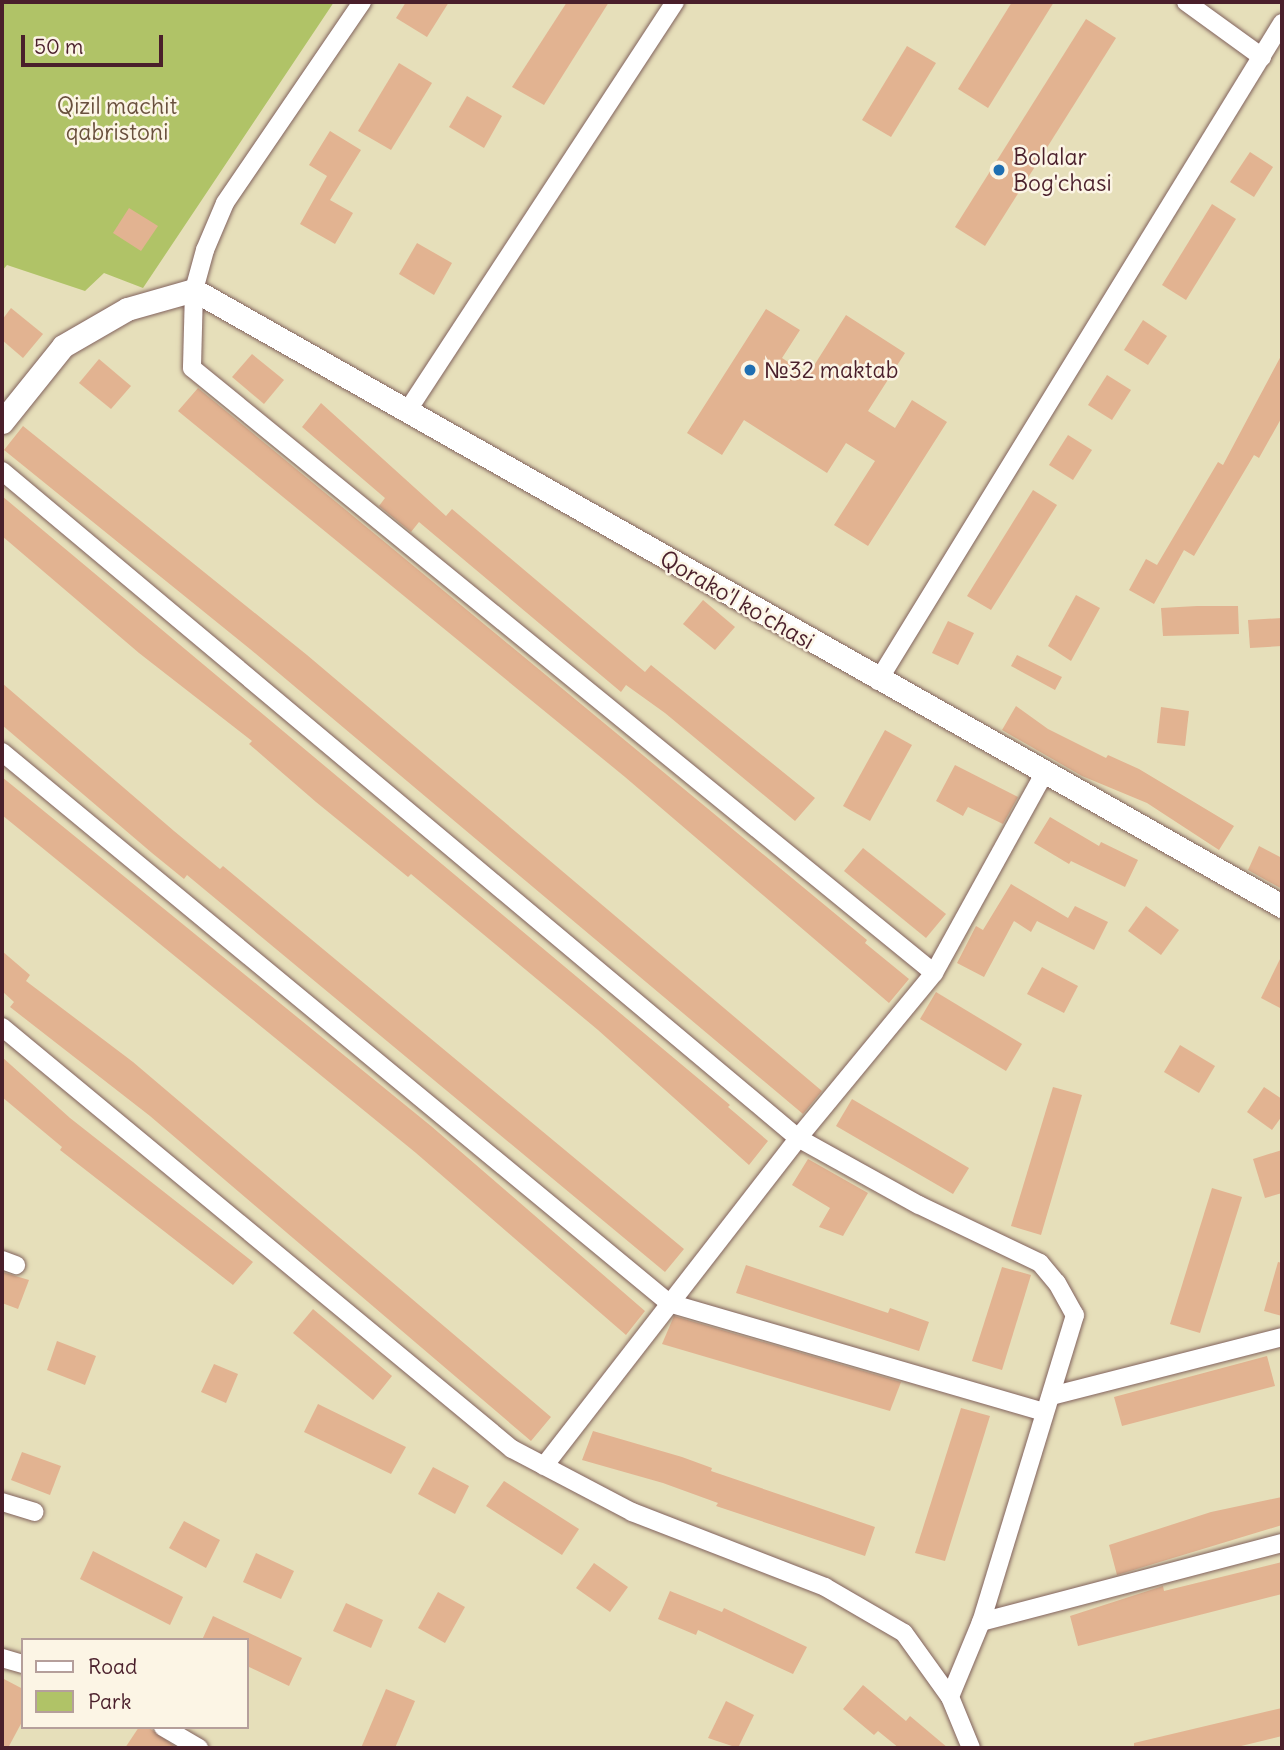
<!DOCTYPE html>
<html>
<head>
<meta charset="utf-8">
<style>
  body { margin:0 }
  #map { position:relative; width:1284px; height:1750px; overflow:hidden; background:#e6dfba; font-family:Delius,sans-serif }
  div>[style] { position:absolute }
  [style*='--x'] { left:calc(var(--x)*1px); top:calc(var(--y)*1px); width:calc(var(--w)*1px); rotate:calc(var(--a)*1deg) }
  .green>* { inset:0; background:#b0c367 }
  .building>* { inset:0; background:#e2b391 }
  .roads { filter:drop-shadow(0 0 2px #81625d) drop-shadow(0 0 2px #81625d) }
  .minor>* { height:18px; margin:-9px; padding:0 9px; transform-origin:9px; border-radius:9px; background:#fff }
  .tertiary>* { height:23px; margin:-11.5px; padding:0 11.5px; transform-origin:11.5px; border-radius:11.5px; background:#fff }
  .dots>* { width:19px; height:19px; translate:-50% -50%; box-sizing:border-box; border:4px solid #fcf5e5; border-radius:50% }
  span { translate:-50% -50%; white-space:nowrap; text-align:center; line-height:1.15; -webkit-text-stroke:5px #fcf5e5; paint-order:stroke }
  .park-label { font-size:23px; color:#69503d }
  .poi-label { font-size:23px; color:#4a1f2b }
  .left { translate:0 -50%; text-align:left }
  .street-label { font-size:23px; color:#4a1f2b }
  .frame { position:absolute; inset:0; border:4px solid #4a1f2b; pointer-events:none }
  .legend { position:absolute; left:21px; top:1638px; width:228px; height:91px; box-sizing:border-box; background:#fcf5e5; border:2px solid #b59f9b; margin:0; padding:9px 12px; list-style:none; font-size:21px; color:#4a1f2b }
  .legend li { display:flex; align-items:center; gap:14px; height:35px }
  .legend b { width:35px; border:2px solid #b59f9b }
  .scale { position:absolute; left:21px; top:35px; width:142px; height:32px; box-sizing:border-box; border:4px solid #4a1f2b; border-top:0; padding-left:9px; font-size:21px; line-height:24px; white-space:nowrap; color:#4a1f2b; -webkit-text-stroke:5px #fcf5e5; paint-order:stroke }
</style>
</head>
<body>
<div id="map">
  <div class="green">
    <i style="clip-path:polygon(2px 2px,334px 2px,143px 288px,104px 273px,85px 291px,7px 265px,2px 271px)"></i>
  </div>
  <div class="building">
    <i style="clip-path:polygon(406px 2px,449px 2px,427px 37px,396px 18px)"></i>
    <i style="clip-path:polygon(567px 2px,609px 2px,544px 105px,512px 87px)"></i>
    <i style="clip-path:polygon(1012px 2px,1054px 2px,988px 108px,958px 89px)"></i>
    <i style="clip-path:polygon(1086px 19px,1116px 38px,985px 246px,955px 227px)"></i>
    <i style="clip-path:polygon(907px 46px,936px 63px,891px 137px,862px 120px)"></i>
    <i style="clip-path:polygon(399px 63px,432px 83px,391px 150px,358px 131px)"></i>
    <i style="clip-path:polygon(467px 96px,502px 116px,484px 148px,449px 127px)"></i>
    <i style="clip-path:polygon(330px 131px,361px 150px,330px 200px,353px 213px,335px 244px,300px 224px,327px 176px,309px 165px)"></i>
    <i style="clip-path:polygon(1250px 152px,1273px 167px,1254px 197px,1230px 182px)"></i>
    <i style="clip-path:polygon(1212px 204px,1236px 219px,1186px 300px,1162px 285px)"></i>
    <i style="clip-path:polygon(129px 208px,158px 226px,141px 251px,113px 233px)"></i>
    <i style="clip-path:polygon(417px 243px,452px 263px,434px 295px,399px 274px)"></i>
    <i style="clip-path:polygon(11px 308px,43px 334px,23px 358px,2px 340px,2px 320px)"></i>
    <i style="clip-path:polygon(766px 309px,800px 330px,782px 358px,808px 375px,846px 315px,905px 353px,868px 411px,895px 428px,912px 400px,947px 422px,868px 546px,834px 525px,875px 461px,846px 443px,827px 473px,744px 420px,722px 455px,687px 433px)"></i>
    <i style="clip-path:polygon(1143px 320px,1167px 336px,1148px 365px,1124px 350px)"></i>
    <i style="clip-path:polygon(252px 354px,284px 380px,264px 404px,232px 377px)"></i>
    <i style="clip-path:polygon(1282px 354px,1282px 417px,1259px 458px,1254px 455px,1194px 556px,1184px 550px,1154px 604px,1129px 590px,1146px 559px,1157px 565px,1218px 462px,1223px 465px)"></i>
    <i style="clip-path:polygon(99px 359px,131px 386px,111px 409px,79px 383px)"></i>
    <i style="clip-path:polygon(1107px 375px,1131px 390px,1112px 420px,1088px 405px)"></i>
    <i style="clip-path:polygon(198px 388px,867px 940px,865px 943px,909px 979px,889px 1003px,625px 777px,178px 411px)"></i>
    <i style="clip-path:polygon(321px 403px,446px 516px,452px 509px,645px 672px,651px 665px,815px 798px,795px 821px,665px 713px,626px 685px,621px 692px,419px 522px,411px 532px,379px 506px,385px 498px,302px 427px)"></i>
    <i style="clip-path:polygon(23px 426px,307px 655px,822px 1091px,803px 1114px,250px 649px,4px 450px)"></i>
    <i style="clip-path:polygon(1068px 435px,1092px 450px,1073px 480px,1049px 465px)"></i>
    <i style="clip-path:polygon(1033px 490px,1057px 505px,991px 610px,967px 596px)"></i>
    <i style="clip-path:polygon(2px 496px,730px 1105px,728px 1107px,768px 1141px,749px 1165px,598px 1030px,411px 874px,408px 877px,316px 802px,249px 744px,252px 741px,139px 653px,2px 536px)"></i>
    <i style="clip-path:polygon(1076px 595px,1100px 608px,1071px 661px,1048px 646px)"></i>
    <i style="clip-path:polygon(703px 600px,735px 627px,715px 650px,683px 624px)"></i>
    <i style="clip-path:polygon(1197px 606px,1238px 606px,1239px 634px,1163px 636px,1161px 608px)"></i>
    <i style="clip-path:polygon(1282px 618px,1282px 646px,1250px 648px,1248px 620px)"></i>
    <i style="clip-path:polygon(948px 621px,974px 633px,958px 665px,932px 653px)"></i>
    <i style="clip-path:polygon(1017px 655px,1062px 677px,1055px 690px,1011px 666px)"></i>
    <i style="clip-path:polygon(2px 683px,174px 831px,220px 869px,223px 866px,684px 1249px,665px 1272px,187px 875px,184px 879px,152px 853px,2px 725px)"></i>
    <i style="clip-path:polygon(1016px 706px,1048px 729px,1106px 758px,1108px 755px,1139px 769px,1234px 826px,1219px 850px,1147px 803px,1082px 776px,1002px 730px)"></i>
    <i style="clip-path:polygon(1161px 707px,1189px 711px,1185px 746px,1157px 743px)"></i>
    <i style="clip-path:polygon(885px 730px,912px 745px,870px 821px,843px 806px)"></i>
    <i style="clip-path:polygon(955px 765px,1018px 797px,1003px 824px,968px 807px,963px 816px,936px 801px)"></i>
    <i style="clip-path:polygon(2px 777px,431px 1126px,645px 1311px,626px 1335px,416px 1153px,2px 815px)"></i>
    <i style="clip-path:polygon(1050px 817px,1099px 846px,1101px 842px,1138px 860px,1125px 887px,1071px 861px,1069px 864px,1034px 843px)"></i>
    <i style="clip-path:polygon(1259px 846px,1282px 858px,1282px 889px,1248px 870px)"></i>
    <i style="clip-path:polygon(863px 848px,946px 914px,926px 938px,844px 871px)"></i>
    <i style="clip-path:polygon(1011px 884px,1068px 918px,1075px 906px,1108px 922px,1094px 950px,1037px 921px,1031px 932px,1014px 921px,984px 977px,957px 963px,976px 926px,983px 930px)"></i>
    <i style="clip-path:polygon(1146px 906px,1179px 930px,1161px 955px,1128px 931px)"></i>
    <i style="clip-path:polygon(2px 951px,30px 975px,26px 981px,133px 1062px,551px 1417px,531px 1441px,150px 1116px,10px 1007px,14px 1002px,2px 991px)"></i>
    <i style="clip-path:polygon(1282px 955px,1282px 1009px,1261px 998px)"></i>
    <i style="clip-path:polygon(1042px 967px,1078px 986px,1064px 1013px,1027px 994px)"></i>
    <i style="clip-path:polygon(936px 992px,1022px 1044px,1006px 1071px,920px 1019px)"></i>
    <i style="clip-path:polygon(1180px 1045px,1215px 1066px,1199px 1093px,1164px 1072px)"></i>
    <i style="clip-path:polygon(2px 1057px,70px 1118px,253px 1262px,233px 1285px,60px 1150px,62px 1147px,2px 1097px)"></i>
    <i style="clip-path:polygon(1053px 1087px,1082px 1095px,1041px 1235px,1011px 1226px)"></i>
    <i style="clip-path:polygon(1264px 1087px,1282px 1099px,1282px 1116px,1272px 1130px,1247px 1112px)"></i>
    <i style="clip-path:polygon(852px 1099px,969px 1168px,953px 1194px,836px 1126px)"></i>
    <i style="clip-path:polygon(1282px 1150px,1282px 1193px,1265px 1198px,1253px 1159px)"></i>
    <i style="clip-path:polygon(808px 1159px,868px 1193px,843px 1236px,819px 1227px,830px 1208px,792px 1185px)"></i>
    <i style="clip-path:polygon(1212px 1188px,1242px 1197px,1200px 1333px,1170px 1324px)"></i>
    <i style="clip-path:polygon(1278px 1262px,1282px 1263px,1282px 1316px,1264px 1311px)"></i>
    <i style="clip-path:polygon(746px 1265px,888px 1313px,890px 1308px,929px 1322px,919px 1351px,736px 1293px)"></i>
    <i style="clip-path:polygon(1002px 1267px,1031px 1275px,1002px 1370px,972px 1361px)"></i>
    <i style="clip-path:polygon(2px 1272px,29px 1280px,18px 1309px,2px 1303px)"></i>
    <i style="clip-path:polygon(313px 1309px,392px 1376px,373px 1400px,293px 1333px)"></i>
    <i style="clip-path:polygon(674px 1316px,901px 1382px,890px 1411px,662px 1344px)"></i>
    <i style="clip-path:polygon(57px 1341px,96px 1356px,85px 1385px,47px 1370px)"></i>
    <i style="clip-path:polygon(1267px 1356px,1275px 1386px,1122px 1426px,1114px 1397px)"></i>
    <i style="clip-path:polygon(214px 1364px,238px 1374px,226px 1403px,201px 1392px)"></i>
    <i style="clip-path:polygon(318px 1404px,406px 1447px,391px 1474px,304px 1432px)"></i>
    <i style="clip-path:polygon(961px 1408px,990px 1416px,945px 1561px,915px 1553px)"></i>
    <i style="clip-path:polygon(593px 1431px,682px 1457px,712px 1468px,711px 1471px,875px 1527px,865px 1556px,716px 1506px,718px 1503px,663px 1483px,582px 1460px)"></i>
    <i style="clip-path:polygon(22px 1452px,61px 1466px,50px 1495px,11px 1480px)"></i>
    <i style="clip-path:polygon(433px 1467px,469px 1486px,455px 1514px,418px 1494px)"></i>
    <i style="clip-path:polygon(504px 1481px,579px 1529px,562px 1555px,486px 1506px)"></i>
    <i style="clip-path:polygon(1282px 1497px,1282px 1525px,1117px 1575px,1109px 1545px,1211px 1512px)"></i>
    <i style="clip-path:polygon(184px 1521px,220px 1540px,206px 1568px,169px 1548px)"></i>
    <i style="clip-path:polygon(93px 1551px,183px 1597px,170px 1625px,80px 1579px)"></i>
    <i style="clip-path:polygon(256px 1553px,294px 1571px,281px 1599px,243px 1582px)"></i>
    <i style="clip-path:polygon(1282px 1562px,1282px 1594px,1078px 1646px,1070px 1616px,1163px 1586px,1164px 1591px)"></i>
    <i style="clip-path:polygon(594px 1563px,628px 1587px,610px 1612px,576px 1588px)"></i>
    <i style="clip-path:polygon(670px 1591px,722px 1612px,724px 1608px,807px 1647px,793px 1674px,698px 1630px,696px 1635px,658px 1619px)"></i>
    <i style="clip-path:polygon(438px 1592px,465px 1607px,445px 1643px,418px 1628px)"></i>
    <i style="clip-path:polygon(346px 1603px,383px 1620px,371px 1648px,333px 1631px)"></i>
    <i style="clip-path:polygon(213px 1616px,302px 1658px,289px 1686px,247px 1666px,247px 1640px,202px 1640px)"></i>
    <i style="clip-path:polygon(2px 1678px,23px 1689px,23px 1720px,8px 1748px,2px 1748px)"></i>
    <i style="clip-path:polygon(863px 1685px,906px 1721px,910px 1716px,948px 1748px,899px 1748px,878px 1731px,874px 1735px,843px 1709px)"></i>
    <i style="clip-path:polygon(386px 1689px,415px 1701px,395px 1748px,361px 1748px)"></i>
    <i style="clip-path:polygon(726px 1701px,754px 1715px,738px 1748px,708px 1738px)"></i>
    <i style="clip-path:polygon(1282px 1708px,1282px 1736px,1233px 1748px,1134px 1748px,1134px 1743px)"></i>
    <i style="clip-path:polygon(139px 1727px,148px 1727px,177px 1748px,125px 1748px)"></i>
  </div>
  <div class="roads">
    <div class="minor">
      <i style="--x:362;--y:2;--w:243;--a:124.3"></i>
      <i style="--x:225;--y:203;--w:51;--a:113.1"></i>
      <i style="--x:205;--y:250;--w:41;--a:105.4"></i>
      <i style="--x:194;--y:290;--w:78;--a:91.5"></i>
      <i style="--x:192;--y:368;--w:957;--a:39.19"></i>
      <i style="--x:1186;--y:2;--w:94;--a:35.9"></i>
      <i style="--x:408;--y:410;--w:488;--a:-56.8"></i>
      <i style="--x:2;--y:471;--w:1039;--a:39.96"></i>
      <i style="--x:798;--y:1138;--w:138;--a:29"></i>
      <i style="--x:919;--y:1205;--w:134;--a:25.6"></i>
      <i style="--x:1040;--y:1263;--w:26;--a:50"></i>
      <i style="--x:1057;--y:1283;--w:37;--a:61"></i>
      <i style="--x:1075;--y:1315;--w:321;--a:107"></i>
      <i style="--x:981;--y:1622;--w:81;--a:112.5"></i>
      <i style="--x:878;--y:681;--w:772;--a:-58.45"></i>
      <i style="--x:2;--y:752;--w:865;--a:39.56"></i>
      <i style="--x:669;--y:1303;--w:391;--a:16.2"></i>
      <i style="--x:2;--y:1027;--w:662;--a:39.61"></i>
      <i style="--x:512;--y:1449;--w:136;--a:27.7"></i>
      <i style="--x:632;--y:1512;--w:207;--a:21.2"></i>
      <i style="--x:825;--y:1587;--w:91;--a:30.2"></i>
      <i style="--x:904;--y:1633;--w:79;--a:54.3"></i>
      <i style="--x:950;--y:1697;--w:55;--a:67.6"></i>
      <i style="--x:2;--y:1260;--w:15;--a:20"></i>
      <i style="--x:1051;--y:1396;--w:238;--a:-14.3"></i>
      <i style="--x:544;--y:1466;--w:415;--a:-52.2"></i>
      <i style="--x:798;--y:1138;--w:214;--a:-50.5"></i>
      <i style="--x:934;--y:973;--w:227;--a:-61.1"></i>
      <i style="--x:2;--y:1502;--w:34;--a:17"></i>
      <i style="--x:981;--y:1622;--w:311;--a:-14.7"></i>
      <i style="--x:2;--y:1658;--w:22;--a:16"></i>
      <i style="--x:163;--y:1727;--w:42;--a:30.3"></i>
    </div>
    <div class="tertiary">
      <i style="--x:2;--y:422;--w:97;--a:-51.2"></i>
      <i style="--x:63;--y:346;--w:74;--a:-30"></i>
      <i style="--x:127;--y:309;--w:70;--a:-15.8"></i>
      <i style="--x:194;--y:290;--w:1250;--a:29.52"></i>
    </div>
  </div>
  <div class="dots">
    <i style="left:999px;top:170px;background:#1f6fb2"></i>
    <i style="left:750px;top:370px;background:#1f6fb2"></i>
  </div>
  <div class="park-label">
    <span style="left:117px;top:119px">Qizil machit<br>qabristoni</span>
  </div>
  <div class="poi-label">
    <span class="left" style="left:1013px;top:170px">Bolalar<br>Bog'chasi</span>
    <span class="left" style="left:764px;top:370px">№32 maktab</span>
  </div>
  <div class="street-label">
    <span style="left:737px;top:600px;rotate:30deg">Qorako'l ko'chasi</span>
  </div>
  <div class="frame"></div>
  <ul class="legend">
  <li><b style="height:9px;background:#fff"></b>Road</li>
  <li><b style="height:19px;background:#b0c367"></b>Park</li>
  </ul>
  <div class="scale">50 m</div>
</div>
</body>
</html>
